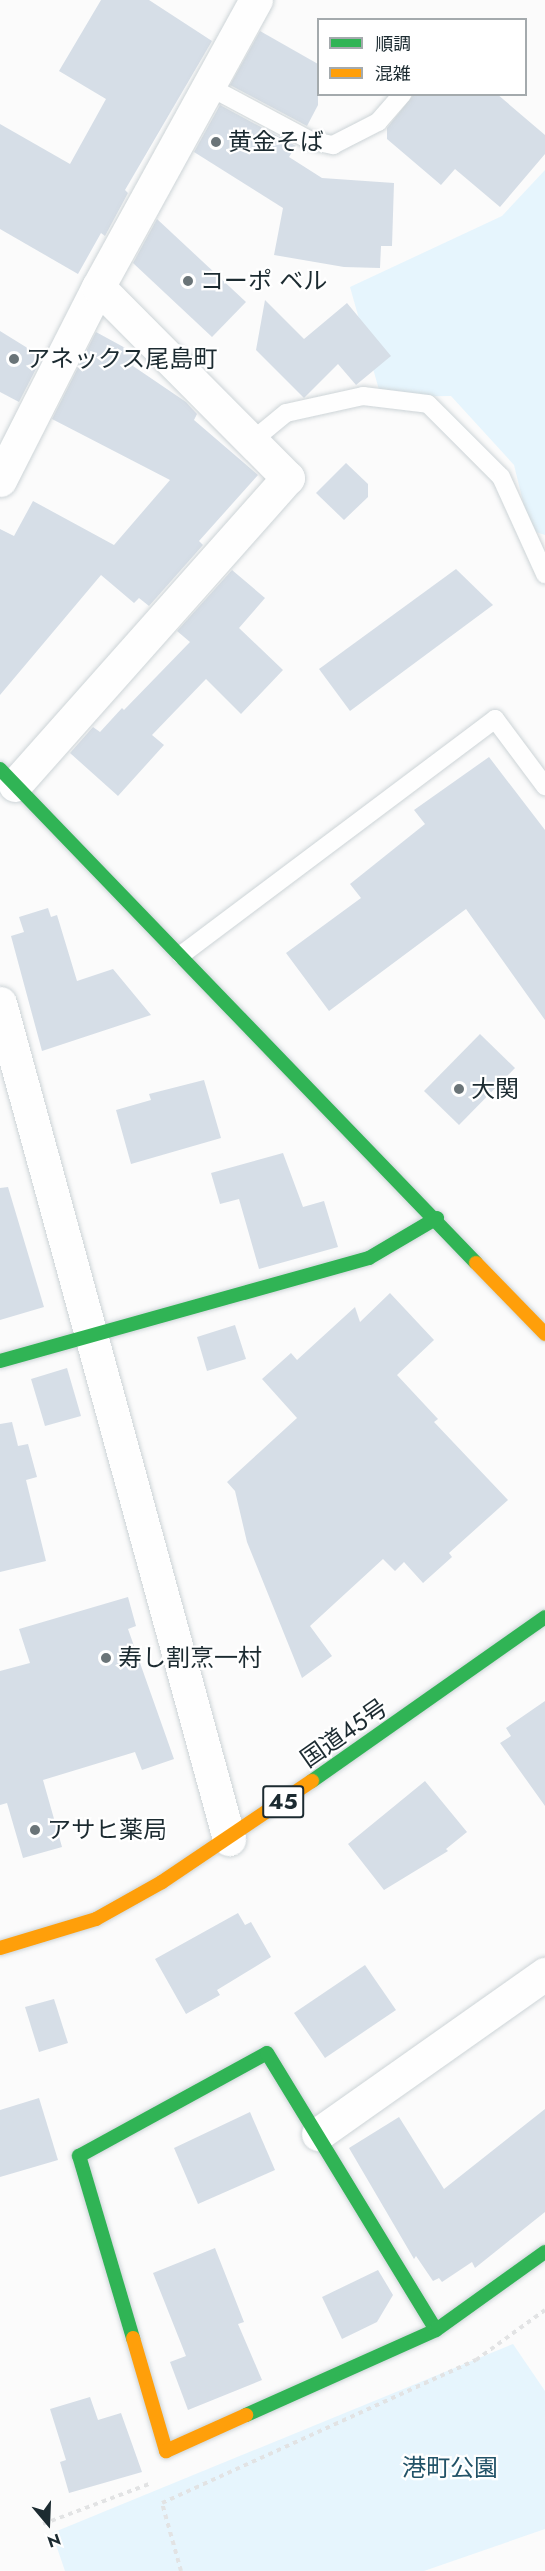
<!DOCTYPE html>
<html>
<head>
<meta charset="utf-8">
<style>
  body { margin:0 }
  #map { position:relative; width:545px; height:2571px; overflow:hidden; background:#fbfbfb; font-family:Jost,"Noto Sans JP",sans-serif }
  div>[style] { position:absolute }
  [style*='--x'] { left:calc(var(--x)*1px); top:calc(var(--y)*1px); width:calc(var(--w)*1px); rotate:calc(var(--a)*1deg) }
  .green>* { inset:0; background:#e6f5fd }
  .building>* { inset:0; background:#d6dee7 }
  .path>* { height:4px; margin-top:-2px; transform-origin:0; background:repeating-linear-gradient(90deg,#e2e3e4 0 4.5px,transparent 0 9px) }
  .roads { filter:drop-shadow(0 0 2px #cdd4d7) drop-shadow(0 0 2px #cdd4d7) }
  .lane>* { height:18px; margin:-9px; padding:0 9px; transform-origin:9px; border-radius:9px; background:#fefefe }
  .street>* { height:33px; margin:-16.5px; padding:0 16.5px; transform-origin:16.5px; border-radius:16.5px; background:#fefefe }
  .fast>* { height:14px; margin:-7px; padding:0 7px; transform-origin:7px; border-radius:7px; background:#30b455 }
  .slow>* { height:14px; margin:-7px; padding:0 7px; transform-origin:7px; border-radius:7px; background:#ff9f0a }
  .dots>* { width:16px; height:16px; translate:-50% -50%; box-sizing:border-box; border:3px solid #fff; border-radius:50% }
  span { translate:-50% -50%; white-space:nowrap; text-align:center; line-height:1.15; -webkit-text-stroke:4.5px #fff; paint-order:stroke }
  .shield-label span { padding:2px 4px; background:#fff; border:2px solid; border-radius:4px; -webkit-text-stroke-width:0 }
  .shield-label { font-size:22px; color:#1c2b31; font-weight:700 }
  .poi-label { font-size:24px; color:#1c2b31 }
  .left { translate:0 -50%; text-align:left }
  .street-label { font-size:24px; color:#1c2b31 }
  .park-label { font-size:24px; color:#225368 }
  .legend { position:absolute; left:317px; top:18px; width:210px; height:78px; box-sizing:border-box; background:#fff; border:2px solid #a4aaad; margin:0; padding:8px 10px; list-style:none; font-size:18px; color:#1c2b31 }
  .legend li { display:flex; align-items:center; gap:12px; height:30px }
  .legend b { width:30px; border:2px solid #a4aaad }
  .north { position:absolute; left:18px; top:2493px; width:60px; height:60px; -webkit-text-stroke:4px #fff; paint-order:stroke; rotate:161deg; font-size:16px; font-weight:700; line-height:24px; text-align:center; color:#1c2b31 }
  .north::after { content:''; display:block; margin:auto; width:21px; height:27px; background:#1c2b31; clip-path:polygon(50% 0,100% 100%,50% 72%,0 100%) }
</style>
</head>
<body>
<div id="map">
  <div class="green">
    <i style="clip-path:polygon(545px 170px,545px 535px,530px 530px,514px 465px,451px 396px,381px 397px,350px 287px,502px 216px)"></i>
    <i style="clip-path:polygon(513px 2344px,545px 2391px,545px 2529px,424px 2571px,65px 2571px,52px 2533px)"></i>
  </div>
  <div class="building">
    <i style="clip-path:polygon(101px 0,149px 0,212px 41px,125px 190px,128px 193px,105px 236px,101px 233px,78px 274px,0 229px,0 124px,70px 164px,106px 99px,59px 71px)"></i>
    <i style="clip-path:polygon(260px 31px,318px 64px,318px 105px,307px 126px,230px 85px)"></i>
    <i style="clip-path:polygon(414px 94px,497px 94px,545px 135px,545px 154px,500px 207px,455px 169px,441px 185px,387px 139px,387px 128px)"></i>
    <i style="clip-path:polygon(220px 105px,296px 146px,289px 157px,322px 178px,394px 183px,392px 246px,381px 246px,380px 268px,344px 267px,274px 255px,283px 208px,194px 152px)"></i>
    <i style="clip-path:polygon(157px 219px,246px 302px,212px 337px,133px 263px)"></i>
    <i style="clip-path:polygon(265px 300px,304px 339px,347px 303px,391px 356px,356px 385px,338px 364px,304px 398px,256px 350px)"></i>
    <i style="clip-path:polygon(0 331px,42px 357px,19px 402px,0 392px)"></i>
    <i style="clip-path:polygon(96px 332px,140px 356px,133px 366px,186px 402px,197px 414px,194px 420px,258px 475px,199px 541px,203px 545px,149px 606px,139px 598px,134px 603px,101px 575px,0 695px,0 529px,14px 536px,33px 501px,114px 545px,170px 480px,52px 419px)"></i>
    <i style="clip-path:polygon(346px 463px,368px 484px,368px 497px,344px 520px,316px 493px)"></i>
    <i style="clip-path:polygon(456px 569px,493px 605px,350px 711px,319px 669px)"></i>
    <i style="clip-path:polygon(232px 570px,265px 598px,239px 628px,283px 670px,241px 714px,206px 679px,152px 735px,164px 745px,118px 796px,70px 753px,93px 727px,100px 732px,122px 708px,124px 710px,190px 642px,177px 631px)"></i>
    <i style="clip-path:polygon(489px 757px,545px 830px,545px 1020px,466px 909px,329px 1011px,286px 953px,361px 898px,350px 884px,425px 824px,414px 810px)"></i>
    <i style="clip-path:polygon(48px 908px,51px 917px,57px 915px,77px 981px,113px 969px,151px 1015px,42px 1051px,11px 936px,24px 932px,19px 917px)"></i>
    <i style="clip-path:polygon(480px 1034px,515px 1068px,459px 1125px,424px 1091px)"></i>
    <i style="clip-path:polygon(204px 1080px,221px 1138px,131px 1164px,116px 1110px,151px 1100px,149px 1094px)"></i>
    <i style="clip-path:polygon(283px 1153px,303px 1207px,324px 1201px,338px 1247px,259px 1269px,239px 1199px,220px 1204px,211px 1173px)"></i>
    <i style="clip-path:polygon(8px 1187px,44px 1307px,0 1320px,0 1188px)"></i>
    <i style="clip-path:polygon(390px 1293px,434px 1340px,397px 1375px,438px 1419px,434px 1422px,508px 1500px,449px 1553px,452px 1557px,423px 1583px,404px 1562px,395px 1571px,383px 1559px,310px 1626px,332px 1656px,302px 1678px,247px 1542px,235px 1491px,227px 1482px,297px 1418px,262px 1379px,291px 1353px,297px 1360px,355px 1307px,360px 1322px)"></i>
    <i style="clip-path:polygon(235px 1325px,246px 1359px,207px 1371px,197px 1337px)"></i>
    <i style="clip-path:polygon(67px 1368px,81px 1416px,45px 1426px,31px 1379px)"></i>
    <i style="clip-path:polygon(12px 1422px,18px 1446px,28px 1444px,37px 1477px,26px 1480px,46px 1561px,0 1572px,0 1424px)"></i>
    <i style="clip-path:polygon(128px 1597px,136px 1626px,128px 1629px,174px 1759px,142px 1770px,135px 1752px,43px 1780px,62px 1847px,23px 1858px,7px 1803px,0 1805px,0 1671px,30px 1663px,19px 1629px)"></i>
    <i style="clip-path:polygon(545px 1701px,545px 1806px,500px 1743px,511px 1736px,506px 1728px)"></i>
    <i style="clip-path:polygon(425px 1781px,467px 1832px,446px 1849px,448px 1851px,384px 1890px,348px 1844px)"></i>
    <i style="clip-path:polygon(238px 1913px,245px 1925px,251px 1922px,271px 1957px,217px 1990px,220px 1995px,186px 2014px,155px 1959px)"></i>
    <i style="clip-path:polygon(365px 1965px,396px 2010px,325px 2058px,294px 2013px)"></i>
    <i style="clip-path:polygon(54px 1999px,68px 2043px,39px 2052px,25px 2007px)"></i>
    <i style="clip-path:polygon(39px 2098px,58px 2160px,0 2177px,0 2110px)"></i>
    <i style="clip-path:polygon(545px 2109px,545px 2212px,475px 2268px,472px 2262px,442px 2282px,439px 2278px,433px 2281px,416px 2256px,414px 2259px,349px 2148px,399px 2117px,444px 2189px)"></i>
    <i style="clip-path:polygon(250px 2112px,275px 2170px,198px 2204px,174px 2148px)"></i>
    <i style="clip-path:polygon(215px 2248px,244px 2322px,238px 2324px,262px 2380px,188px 2410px,170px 2362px,186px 2356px,153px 2273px)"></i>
    <i style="clip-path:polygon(378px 2270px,393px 2295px,377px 2322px,342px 2339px,322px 2297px)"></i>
    <i style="clip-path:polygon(90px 2397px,98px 2420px,121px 2413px,142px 2472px,69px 2493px,60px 2462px,66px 2460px,50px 2409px)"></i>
  </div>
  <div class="path">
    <i style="--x:43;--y:2524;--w:113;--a:-20.7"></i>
    <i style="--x:181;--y:2571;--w:71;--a:-105.6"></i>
    <i style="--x:162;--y:2503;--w:345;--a:-24.5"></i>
    <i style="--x:476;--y:2360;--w:85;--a:-35.9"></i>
  </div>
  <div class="roads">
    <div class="lane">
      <i style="--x:208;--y:86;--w:115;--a:28.1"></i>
      <i style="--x:309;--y:140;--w:25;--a:12"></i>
      <i style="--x:333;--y:145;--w:51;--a:-27.1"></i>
      <i style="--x:378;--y:122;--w:37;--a:-49"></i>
      <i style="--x:252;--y:441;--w:44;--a:-39.5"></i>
      <i style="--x:286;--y:413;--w:79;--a:-12.4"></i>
      <i style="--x:363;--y:396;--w:65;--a:7"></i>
      <i style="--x:428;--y:404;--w:103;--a:45"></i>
      <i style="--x:501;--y:477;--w:107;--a:65.6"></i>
      <i style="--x:181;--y:955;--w:393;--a:-36.9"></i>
      <i style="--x:495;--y:719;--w:84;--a:53.3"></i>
    </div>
    <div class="street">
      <i style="--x:0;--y:480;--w:216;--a:-63.1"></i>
      <i style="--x:98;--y:287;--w:328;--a:-61.2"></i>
      <i style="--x:15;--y:785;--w:411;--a:-48.4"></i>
      <i style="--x:288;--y:478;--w:269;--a:-134.8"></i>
      <i style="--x:0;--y:1003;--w:867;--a:74.68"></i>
      <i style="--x:318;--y:2134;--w:278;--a:-35.2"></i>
    </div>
    <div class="fast">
      <i style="--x:0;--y:769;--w:686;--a:46.06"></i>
      <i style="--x:0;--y:1361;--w:383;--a:-15.6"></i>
      <i style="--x:369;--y:1258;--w:79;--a:-30.5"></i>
      <i style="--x:312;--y:1781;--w:285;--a:-35.1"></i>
      <i style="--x:133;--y:2338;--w:190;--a:-106.5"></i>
      <i style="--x:79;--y:2156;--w:214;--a:-28.7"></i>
      <i style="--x:267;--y:2053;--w:324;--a:58.6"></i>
      <i style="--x:246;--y:2415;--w:208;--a:-24.1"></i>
      <i style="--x:436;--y:2330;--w:134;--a:-35.6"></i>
    </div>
    <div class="slow">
      <i style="--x:476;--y:1263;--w:99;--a:45.8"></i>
      <i style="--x:0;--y:1948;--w:100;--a:-16.8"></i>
      <i style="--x:96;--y:1919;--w:76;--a:-29.3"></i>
      <i style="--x:162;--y:1882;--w:181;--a:-34"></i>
      <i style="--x:133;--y:2338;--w:118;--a:73.7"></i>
      <i style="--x:166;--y:2451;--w:88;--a:-24.2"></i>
    </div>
  </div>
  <div class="dots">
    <i style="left:216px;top:142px;background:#6a7478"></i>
    <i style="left:188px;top:281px;background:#6a7478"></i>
    <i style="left:14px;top:359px;background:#6a7478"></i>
    <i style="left:459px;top:1089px;background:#6a7478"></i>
    <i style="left:106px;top:1658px;background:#6a7478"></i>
    <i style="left:35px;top:1830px;background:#6a7478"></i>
  </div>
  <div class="shield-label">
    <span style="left:283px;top:1802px">45</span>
  </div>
  <div class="poi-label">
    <span class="left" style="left:228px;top:142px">黄金そば</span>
    <span class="left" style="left:200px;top:281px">コーポ ベル</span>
    <span class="left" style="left:26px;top:359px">アネックス尾島町</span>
    <span class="left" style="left:471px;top:1089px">大関</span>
    <span class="left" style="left:118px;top:1658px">寿し割烹一村</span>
    <span class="left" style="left:47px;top:1830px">アサヒ薬局</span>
  </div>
  <div class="street-label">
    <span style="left:344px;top:1733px;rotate:-35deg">国道45号</span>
  </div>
  <div class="park-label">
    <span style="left:450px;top:2468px">港町公園</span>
  </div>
  <ul class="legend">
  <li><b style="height:8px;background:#30b455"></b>順調</li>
  <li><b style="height:8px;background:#ff9f0a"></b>混雑</li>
  </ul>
  <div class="north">N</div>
</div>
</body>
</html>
